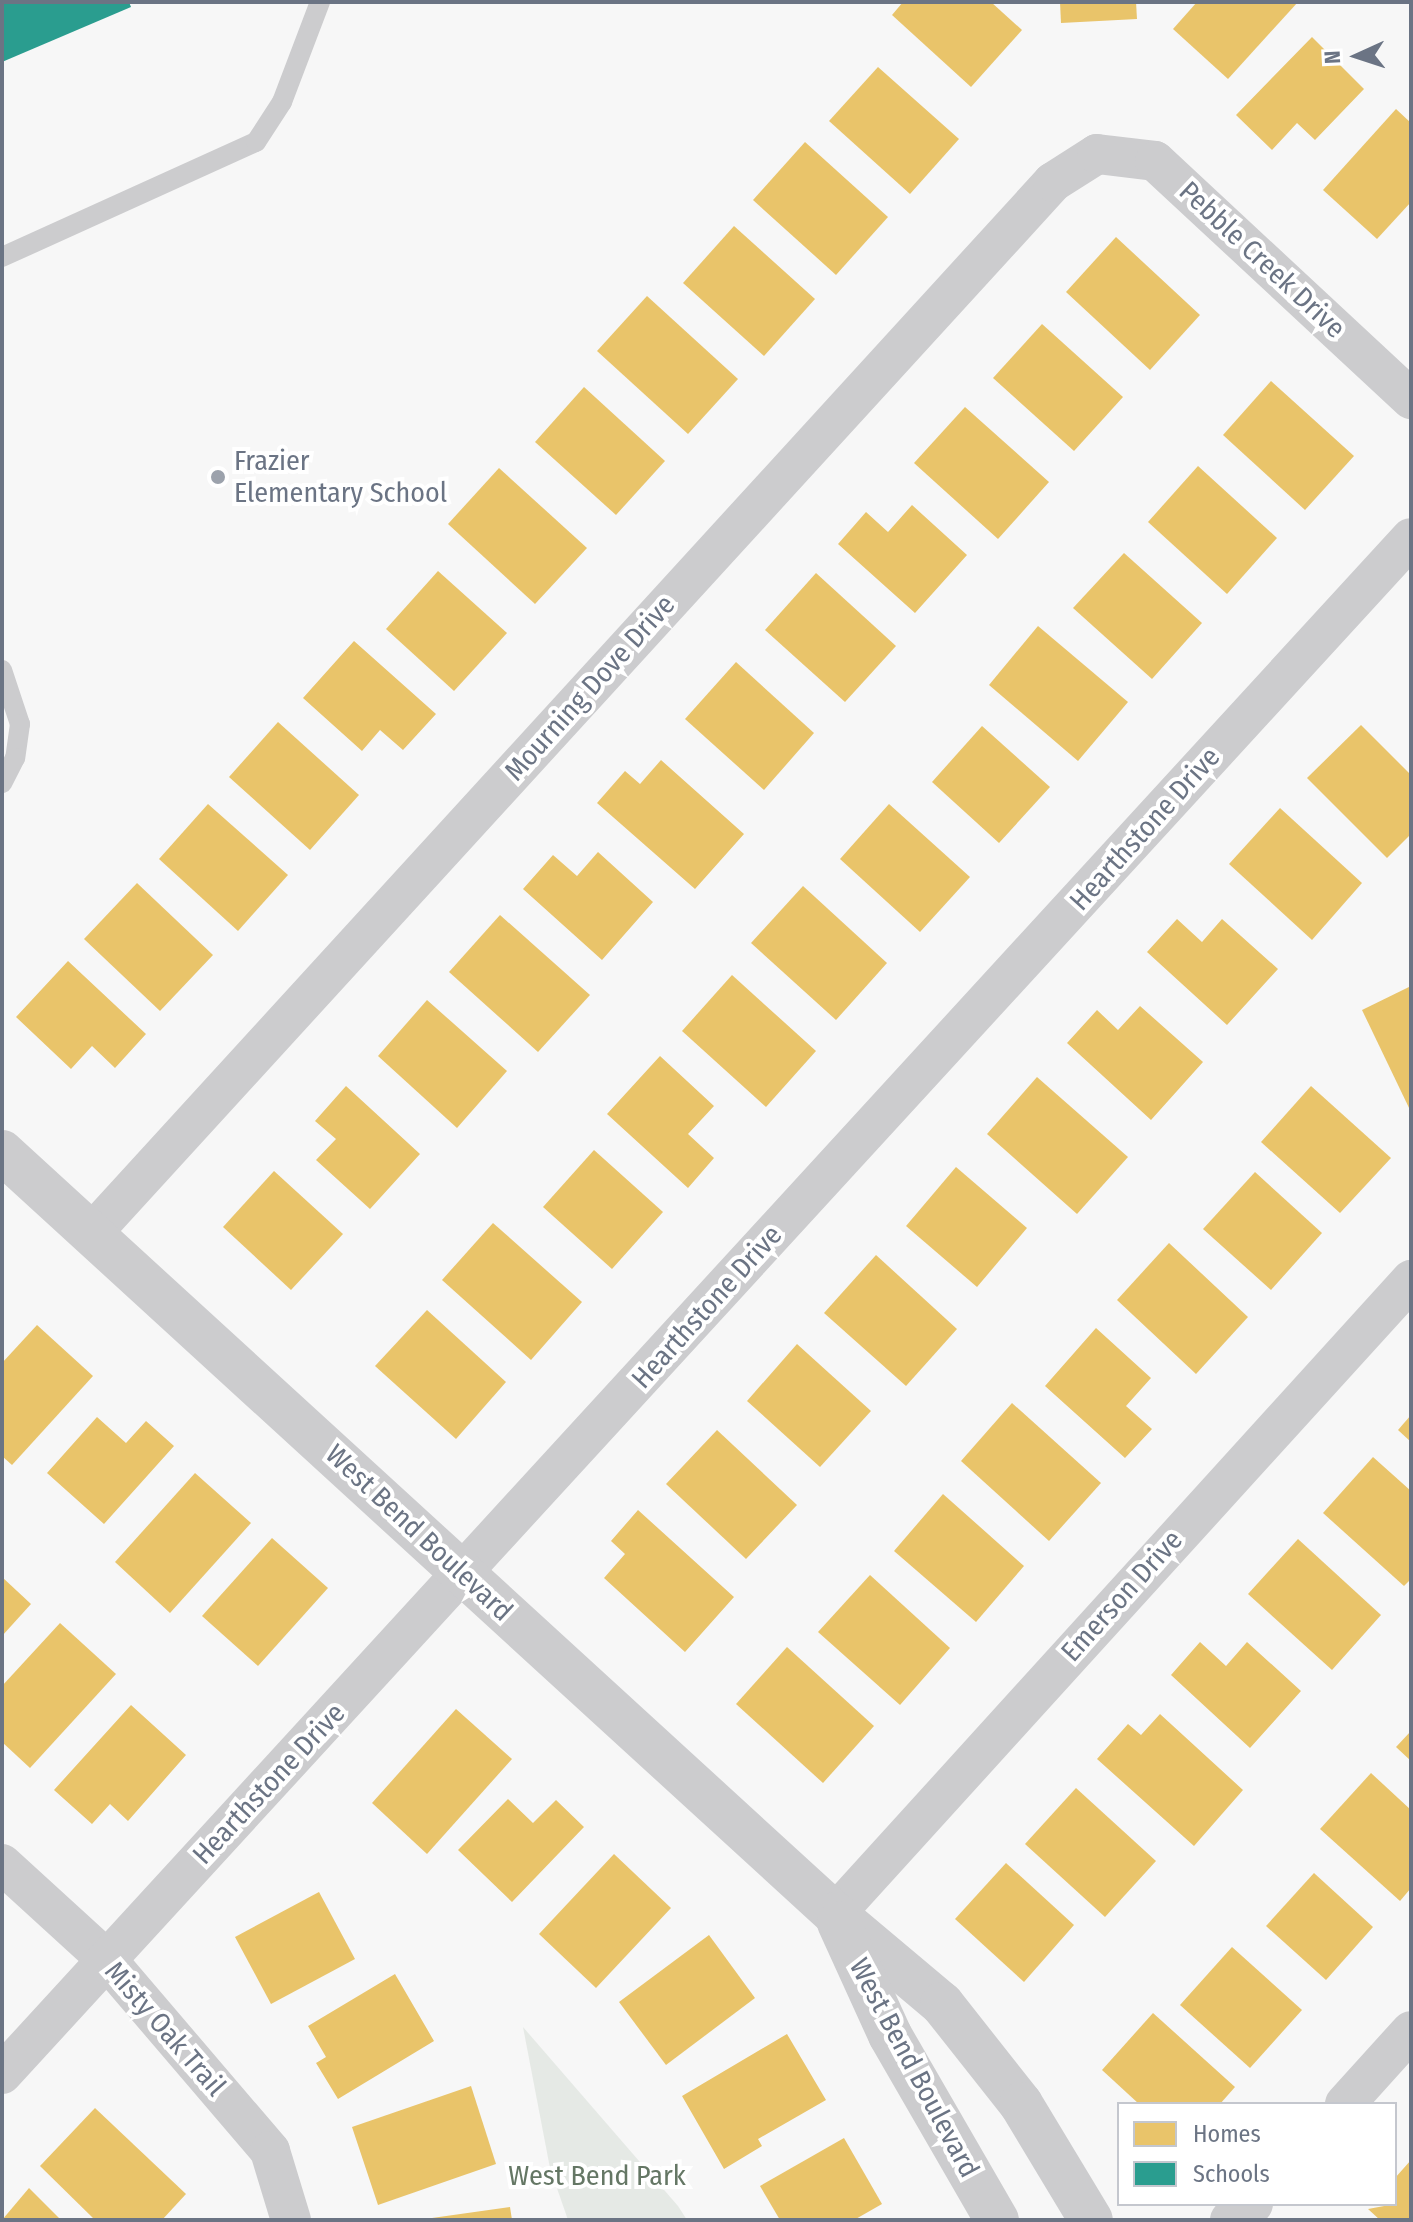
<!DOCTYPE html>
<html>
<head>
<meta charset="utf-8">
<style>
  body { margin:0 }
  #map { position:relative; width:1413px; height:2222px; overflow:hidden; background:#f7f7f7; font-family:"Fira Sans Condensed",sans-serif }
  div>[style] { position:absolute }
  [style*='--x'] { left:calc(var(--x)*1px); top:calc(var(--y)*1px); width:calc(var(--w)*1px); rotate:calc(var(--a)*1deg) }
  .green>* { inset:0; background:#e5e9e5 }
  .homes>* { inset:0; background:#e9c46a }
  .schools>* { inset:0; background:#2a9d8f }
  .service>* { height:20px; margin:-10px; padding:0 10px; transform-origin:10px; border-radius:10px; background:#ccccce }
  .minor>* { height:40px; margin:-20px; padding:0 20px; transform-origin:20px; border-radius:20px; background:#ccccce }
  .tertiary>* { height:44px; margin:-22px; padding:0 22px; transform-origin:22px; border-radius:22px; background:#ccccce }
  .dots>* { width:22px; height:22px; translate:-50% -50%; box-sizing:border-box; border:4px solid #fff; border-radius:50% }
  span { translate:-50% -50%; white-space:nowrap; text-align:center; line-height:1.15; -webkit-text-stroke:8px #fff; paint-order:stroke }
  .street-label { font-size:28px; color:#6b7484 }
  .poi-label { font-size:28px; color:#6b7484 }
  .left { translate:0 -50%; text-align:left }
  .park-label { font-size:28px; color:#657765 }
  .frame { position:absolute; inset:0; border:4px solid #6b7484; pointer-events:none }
  .legend { position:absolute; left:1117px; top:2102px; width:280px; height:104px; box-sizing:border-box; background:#fff; border:2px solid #c4c7ce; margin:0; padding:10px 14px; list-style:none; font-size:24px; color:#6b7484 }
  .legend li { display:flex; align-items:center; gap:16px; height:40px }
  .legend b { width:40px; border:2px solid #c4c7ce }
  .north { position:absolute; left:1317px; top:16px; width:80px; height:80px; -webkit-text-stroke:6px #fff; paint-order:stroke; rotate:267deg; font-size:22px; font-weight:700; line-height:32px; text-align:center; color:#6b7484 }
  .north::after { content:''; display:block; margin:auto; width:28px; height:36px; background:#6b7484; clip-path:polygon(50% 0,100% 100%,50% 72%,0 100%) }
</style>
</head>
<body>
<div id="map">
  <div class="green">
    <i style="clip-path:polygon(523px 2027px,678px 2206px,687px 2220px,568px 2220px,550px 2168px)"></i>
  </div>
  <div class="homes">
    <i style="clip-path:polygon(903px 2px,991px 2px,1022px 30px,971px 87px,892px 15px)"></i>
    <i style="clip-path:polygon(1060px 2px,1136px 2px,1137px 19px,1061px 23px)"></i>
    <i style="clip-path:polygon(1197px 2px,1298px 2px,1228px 79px,1173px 29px)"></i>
    <i style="clip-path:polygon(1312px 37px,1364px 89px,1315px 140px,1297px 123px,1272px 150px,1236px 115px)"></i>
    <i style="clip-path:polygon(878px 67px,959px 139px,910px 194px,829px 121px)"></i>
    <i style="clip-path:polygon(1396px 109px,1411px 123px,1411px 202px,1377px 239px,1323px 190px)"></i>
    <i style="clip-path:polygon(805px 142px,888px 217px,836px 275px,753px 200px)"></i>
    <i style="clip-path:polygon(734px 226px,815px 299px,764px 356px,683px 283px)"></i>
    <i style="clip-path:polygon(1116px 237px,1200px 315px,1150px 370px,1066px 292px)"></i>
    <i style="clip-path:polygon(647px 296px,738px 379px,688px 434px,597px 351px)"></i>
    <i style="clip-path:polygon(1042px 324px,1123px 397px,1074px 451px,993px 378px)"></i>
    <i style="clip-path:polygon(1271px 381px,1354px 456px,1305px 510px,1223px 435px)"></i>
    <i style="clip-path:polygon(584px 387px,665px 461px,616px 515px,535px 442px)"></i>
    <i style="clip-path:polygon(965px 407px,1049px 482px,998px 539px,914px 463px)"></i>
    <i style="clip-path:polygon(1198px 466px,1277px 538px,1227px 594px,1148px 522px)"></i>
    <i style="clip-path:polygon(499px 468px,587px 548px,535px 604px,448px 524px)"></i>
    <i style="clip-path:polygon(912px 505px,967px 555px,915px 613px,838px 544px,866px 512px,888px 532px)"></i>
    <i style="clip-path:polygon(1124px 553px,1202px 623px,1152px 679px,1073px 608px)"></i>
    <i style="clip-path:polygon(438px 571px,507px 633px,454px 691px,386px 629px)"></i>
    <i style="clip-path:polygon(816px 573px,896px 646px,845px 702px,765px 630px)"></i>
    <i style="clip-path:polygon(1038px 626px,1128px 702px,1078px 761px,989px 685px)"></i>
    <i style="clip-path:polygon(354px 641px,436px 714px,403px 750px,380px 730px,362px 751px,303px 698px)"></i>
    <i style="clip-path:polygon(736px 662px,814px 733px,764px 790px,685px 719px)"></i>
    <i style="clip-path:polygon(278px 722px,359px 795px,310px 850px,229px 777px)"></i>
    <i style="clip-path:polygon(1361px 725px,1411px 775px,1411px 834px,1387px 858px,1307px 778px)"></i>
    <i style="clip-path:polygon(982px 726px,1050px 787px,999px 843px,932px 782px)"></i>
    <i style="clip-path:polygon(661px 760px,744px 834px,695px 889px,597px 803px,625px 771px,640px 784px)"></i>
    <i style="clip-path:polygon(208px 804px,288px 875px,238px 931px,159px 859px)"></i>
    <i style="clip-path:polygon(889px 804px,970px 877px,920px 932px,840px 859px)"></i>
    <i style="clip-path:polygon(1280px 808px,1362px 883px,1312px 940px,1229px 864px)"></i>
    <i style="clip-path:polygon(598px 852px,653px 902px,602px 960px,523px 889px,553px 855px,577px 876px)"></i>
    <i style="clip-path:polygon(137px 883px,213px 955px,160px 1011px,84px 939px)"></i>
    <i style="clip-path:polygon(803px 886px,887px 963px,836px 1020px,751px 943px)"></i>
    <i style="clip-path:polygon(500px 915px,590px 995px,538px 1052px,449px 972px)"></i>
    <i style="clip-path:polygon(1177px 919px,1202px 942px,1222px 919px,1278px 969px,1227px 1025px,1147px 952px)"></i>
    <i style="clip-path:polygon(68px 961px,146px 1034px,115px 1068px,92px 1046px,71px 1069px,16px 1017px)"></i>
    <i style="clip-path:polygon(732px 975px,816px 1051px,766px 1107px,682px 1031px)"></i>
    <i style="clip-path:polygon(1411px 986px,1411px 1112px,1362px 1010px)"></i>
    <i style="clip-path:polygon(427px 1000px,507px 1071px,457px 1128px,378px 1056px)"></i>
    <i style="clip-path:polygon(1140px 1006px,1203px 1062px,1151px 1120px,1067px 1043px,1097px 1010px,1118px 1030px)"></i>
    <i style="clip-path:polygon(660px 1056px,714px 1106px,688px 1134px,714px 1158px,688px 1188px,607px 1114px)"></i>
    <i style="clip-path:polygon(1037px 1077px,1128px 1157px,1077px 1214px,987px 1134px)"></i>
    <i style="clip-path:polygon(346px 1086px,420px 1154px,370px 1209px,316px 1160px,336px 1139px,315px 1121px)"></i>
    <i style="clip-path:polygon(1311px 1086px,1391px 1158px,1340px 1213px,1261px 1142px)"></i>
    <i style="clip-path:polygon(594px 1150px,663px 1212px,612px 1269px,543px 1207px)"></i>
    <i style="clip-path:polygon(956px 1167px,1027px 1228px,977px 1287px,906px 1226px)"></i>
    <i style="clip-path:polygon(274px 1171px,343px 1234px,291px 1290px,223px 1227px)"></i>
    <i style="clip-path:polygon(1255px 1172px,1322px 1233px,1271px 1290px,1203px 1229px)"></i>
    <i style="clip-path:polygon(493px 1223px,582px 1302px,531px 1360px,442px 1280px)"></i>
    <i style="clip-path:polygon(1169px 1243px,1248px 1317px,1196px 1374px,1117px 1300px)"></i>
    <i style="clip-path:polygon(876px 1255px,957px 1329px,906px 1386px,824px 1313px)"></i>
    <i style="clip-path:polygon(427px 1310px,506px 1382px,456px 1439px,375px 1366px)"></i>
    <i style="clip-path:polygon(37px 1325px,93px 1376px,12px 1465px,2px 1456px,2px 1363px)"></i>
    <i style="clip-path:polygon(1096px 1328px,1151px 1378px,1126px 1406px,1152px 1429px,1125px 1458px,1045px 1386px)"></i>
    <i style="clip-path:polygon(797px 1344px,871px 1411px,820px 1467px,747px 1401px)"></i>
    <i style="clip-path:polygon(1012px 1403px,1101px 1483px,1049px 1541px,961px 1461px)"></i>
    <i style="clip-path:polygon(1411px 1415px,1411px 1442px,1398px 1430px)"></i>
    <i style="clip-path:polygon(97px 1417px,126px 1443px,146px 1421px,174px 1446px,104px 1524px,47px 1473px)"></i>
    <i style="clip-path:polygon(717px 1430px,797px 1505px,746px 1559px,666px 1484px)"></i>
    <i style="clip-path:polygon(1373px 1457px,1411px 1491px,1411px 1579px,1404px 1586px,1323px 1513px)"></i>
    <i style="clip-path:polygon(195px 1473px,251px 1523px,170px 1613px,115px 1562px)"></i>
    <i style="clip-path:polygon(943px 1494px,1024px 1566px,976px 1622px,894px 1551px)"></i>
    <i style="clip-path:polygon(638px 1510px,734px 1597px,685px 1652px,604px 1578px,625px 1554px,611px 1541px)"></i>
    <i style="clip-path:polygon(272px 1538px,328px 1588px,258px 1666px,202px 1616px)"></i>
    <i style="clip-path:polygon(1298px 1539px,1381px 1615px,1332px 1670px,1248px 1594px)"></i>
    <i style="clip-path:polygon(870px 1575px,950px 1648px,900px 1705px,818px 1632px)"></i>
    <i style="clip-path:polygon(2px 1577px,31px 1604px,2px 1636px)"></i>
    <i style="clip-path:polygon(60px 1623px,116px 1674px,30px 1768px,2px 1742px,2px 1686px)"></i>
    <i style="clip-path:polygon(1200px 1642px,1226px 1666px,1247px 1642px,1301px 1691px,1250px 1748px,1171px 1675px)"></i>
    <i style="clip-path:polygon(787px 1647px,874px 1726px,823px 1783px,736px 1704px)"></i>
    <i style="clip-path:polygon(131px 1705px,186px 1755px,128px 1821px,110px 1804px,92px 1824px,54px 1790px)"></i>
    <i style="clip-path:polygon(456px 1709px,512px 1759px,427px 1854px,372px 1803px)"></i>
    <i style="clip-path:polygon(1160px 1714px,1243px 1790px,1194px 1846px,1097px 1759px,1128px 1724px,1141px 1735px)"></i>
    <i style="clip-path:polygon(1411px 1731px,1411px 1761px,1396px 1747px)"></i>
    <i style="clip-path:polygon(1371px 1773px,1411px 1810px,1411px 1888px,1400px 1901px,1320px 1829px)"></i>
    <i style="clip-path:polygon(1076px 1788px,1156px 1861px,1105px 1917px,1025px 1844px)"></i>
    <i style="clip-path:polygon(508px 1799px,533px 1823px,556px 1800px,584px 1827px,512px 1902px,458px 1850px)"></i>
    <i style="clip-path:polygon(614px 1854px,671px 1908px,596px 1988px,539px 1934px)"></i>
    <i style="clip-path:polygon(1006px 1863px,1074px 1925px,1024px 1982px,955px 1919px)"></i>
    <i style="clip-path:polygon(1314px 1873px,1373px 1927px,1326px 1980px,1266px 1926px)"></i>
    <i style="clip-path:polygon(319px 1892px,355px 1959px,271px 2004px,235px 1937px)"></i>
    <i style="clip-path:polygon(709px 1935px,755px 1998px,666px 2065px,619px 2002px)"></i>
    <i style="clip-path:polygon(1232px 1947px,1302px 2010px,1250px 2068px,1180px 2005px)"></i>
    <i style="clip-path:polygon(395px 1974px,434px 2041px,338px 2099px,316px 2063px,326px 2057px,308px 2026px)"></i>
    <i style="clip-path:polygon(1153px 2013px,1235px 2087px,1220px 2104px,1139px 2104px,1102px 2070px)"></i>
    <i style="clip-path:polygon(787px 2034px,826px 2100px,758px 2139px,762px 2146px,724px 2169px,682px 2096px)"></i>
    <i style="clip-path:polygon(471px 2086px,496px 2164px,378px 2205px,352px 2127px)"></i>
    <i style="clip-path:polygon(95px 2108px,186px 2194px,162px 2220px,95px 2220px,40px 2166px)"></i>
    <i style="clip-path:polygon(844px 2138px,882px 2204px,854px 2220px,780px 2220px,760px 2186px)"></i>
    <i style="clip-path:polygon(1411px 2160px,1411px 2220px,1380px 2220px,1368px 2209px,1395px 2204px,1395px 2178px)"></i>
    <i style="clip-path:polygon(29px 2188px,61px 2220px,2px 2220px)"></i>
    <i style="clip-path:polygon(510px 2207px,512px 2220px,432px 2220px,432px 2218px)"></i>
  </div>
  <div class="schools">
    <i style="clip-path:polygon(2px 2px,129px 2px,131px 7px,2px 62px)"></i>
  </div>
  <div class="service">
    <i style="--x:2;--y:257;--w:279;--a:-24.4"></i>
    <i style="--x:256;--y:142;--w:48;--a:-57"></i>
    <i style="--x:282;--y:102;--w:107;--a:-69.2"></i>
    <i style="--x:2;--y:670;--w:57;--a:71.6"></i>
    <i style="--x:20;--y:724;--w:34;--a:98"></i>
    <i style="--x:15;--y:758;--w:28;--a:117"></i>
  </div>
  <div class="minor">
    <i style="--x:92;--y:1233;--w:1424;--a:-47.56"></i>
    <i style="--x:1053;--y:182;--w:52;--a:-32.5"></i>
    <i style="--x:1097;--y:154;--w:58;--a:6.9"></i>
    <i style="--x:1155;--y:161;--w:350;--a:42.9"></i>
    <i style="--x:2;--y:1864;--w:142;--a:42.4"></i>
    <i style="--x:107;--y:1960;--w:251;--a:49.5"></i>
    <i style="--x:270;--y:2151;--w:72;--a:73.1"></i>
    <i style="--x:835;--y:1914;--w:857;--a:-47.74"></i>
    <i style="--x:2;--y:2074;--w:2084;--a:-47.47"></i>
    <i style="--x:1345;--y:2104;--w:98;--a:-47.9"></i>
    <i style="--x:1230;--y:2220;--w:28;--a:-35"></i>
  </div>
  <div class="tertiary">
    <i style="--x:2;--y:1152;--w:1129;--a:42.45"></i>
    <i style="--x:835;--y:1914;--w:140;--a:40.1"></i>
    <i style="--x:942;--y:2004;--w:127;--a:51.7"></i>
    <i style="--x:1021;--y:2104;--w:135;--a:58.9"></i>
    <i style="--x:839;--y:1923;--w:123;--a:65.5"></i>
    <i style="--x:890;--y:2035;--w:214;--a:60"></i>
  </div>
  <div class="dots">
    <i style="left:218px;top:477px;background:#9ca2ac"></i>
  </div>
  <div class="street-label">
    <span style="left:1262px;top:260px;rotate:43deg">Pebble Creek Drive</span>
    <span style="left:590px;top:688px;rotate:-48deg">Mourning Dove Drive</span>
    <span style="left:1145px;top:829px;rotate:-48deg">Hearthstone Drive</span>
    <span style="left:707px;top:1307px;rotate:-48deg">Hearthstone Drive</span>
    <span style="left:419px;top:1533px;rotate:43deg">West Bend Boulevard</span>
    <span style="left:1122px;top:1596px;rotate:-48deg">Emerson Drive</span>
    <span style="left:269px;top:1784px;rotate:-47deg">Hearthstone Drive</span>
    <span style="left:165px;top:2029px;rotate:49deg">Misty Oak Trail</span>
    <span style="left:914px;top:2068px;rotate:62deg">West Bend Boulevard</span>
  </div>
  <div class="poi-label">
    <span class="left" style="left:234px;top:477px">Frazier<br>Elementary School</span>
  </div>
  <div class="park-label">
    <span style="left:597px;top:2176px">West Bend Park</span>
  </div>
  <div class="frame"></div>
  <ul class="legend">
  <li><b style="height:22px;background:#e9c46a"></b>Homes</li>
  <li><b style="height:22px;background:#2a9d8f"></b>Schools</li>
  </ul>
  <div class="north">N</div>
</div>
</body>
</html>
